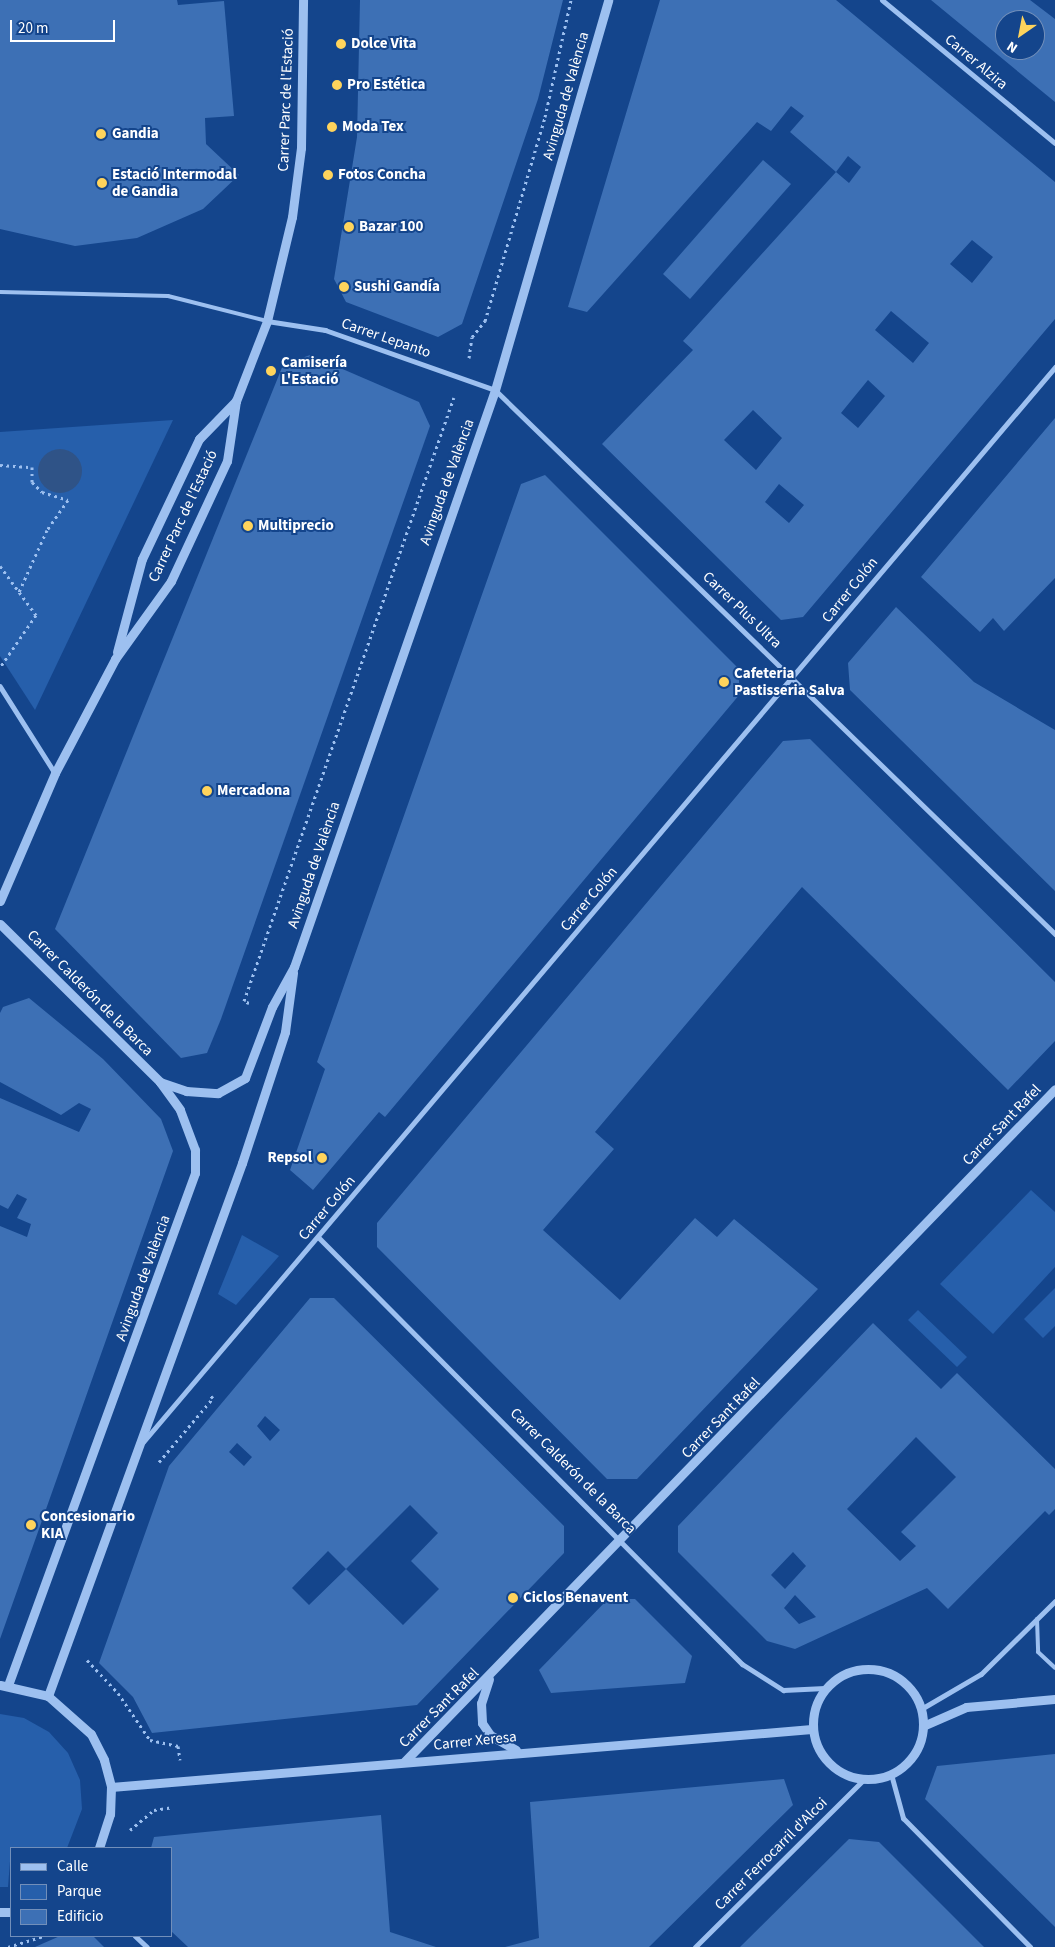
<!DOCTYPE html>
<html>
<head>
<meta charset="utf-8">
<style>
  body { margin:0 }
  #map { position:relative; width:1055px; height:1947px; overflow:hidden; background:#14458c; font-family:"Source Sans 3",sans-serif }
  div>[style] { position:absolute }
  [style*='--x'] { left:calc(var(--x)*1px); top:calc(var(--y)*1px); width:calc(var(--w)*1px); rotate:calc(var(--a)*1deg) }
  .green>* { inset:0; background:#265fab }
  .water>* { inset:0; background:#2f5387 }
  .round { border-radius:50% }
  .building>* { inset:0; background:#3d70b5 }
  .path>* { height:3px; margin-top:-1.5px; transform-origin:0; background:repeating-linear-gradient(90deg,#9dc0f0 0 2.5px,transparent 0 6.5px) }
  .service>* { height:4px; margin:-2px; padding:0 2px; transform-origin:2px; border-radius:2px; background:#9dc0f0 }
  .pedestrian>* { height:4.5px; margin:-2.25px; padding:0 2.25px; transform-origin:2.25px; border-radius:2.25px; background:#9dc0f0 }
  .minor>* { height:5px; margin:-2.5px; padding:0 2.5px; transform-origin:2.5px; border-radius:2.5px; background:#9dc0f0 }
  .tertiary>* { height:9px; margin:-4.5px; padding:0 4.5px; transform-origin:4.5px; border-radius:4.5px; background:#9dc0f0 }
  .tertiary>.ring { margin:-4.5px; padding:0; box-sizing:content-box; background:none; border:9px solid #9dc0f0; border-radius:50% }
  .dots>* { width:14px; height:14px; translate:-50% -50%; box-sizing:border-box; border:2px solid #14458c; border-radius:50% }
  span { translate:-50% -50%; white-space:nowrap; text-align:center; line-height:1.15; -webkit-text-stroke:4px #14458c; paint-order:stroke }
  .poi-label { font-size:15px; color:#fff; font-weight:700 }
  .left { translate:0 -50%; text-align:left }
  .right { translate:-100% -50%; text-align:right }
  .street-label { font-size:15px; color:#fff }
  .legend { position:absolute; left:10px; top:1847px; width:162px; height:90px; box-sizing:border-box; background:#14458c; border:1px solid #728fba; margin:0; padding:6px 9px; list-style:none; font-size:15px; color:#fff }
  .legend li { display:flex; align-items:center; gap:10px; height:25px }
  .legend b { width:25px; border:1px solid #728fba }
  .north { position:absolute; left:995px; top:10px; width:50px; height:50px; box-sizing:border-box; background:#14458c; border:1px solid #728fba; border-radius:50%; rotate:213deg; font-size:14px; font-weight:700; line-height:20px; text-align:center; color:#fff }
  .north::after { content:''; display:block; margin:auto; width:18px; height:22px; background:#ffd45c; clip-path:polygon(50% 0,100% 100%,50% 72%,0 100%) }
  .scale { position:absolute; left:10px; top:20px; width:105px; height:22px; box-sizing:border-box; border:2px solid #fff; border-top:0; padding-left:6px; font-size:15px; line-height:18px; white-space:nowrap; color:#fff; -webkit-text-stroke:4px #14458c; paint-order:stroke }
</style>
</head>
<body>
<div id="map">
  <div class="green">
    <i style="clip-path:polygon(173px 420px,35px 710px,0 656px,0 432px)"></i>
    <i style="clip-path:polygon(1031px 1190px,1055px 1212px,1055px 1267px,993px 1334px,940px 1284px)"></i>
    <i style="clip-path:polygon(242px 1235px,279px 1256px,236px 1305px,218px 1294px)"></i>
    <i style="clip-path:polygon(1055px 1288px,1055px 1326px,1043px 1338px,1024px 1319px)"></i>
    <i style="clip-path:polygon(918px 1310px,967px 1357px,957px 1367px,908px 1320px)"></i>
    <i style="clip-path:polygon(0 1714px,24px 1718px,49px 1732px,68px 1753px,80px 1780px,82px 1809px,67px 1848px,11px 1848px,8px 1887px,0 1887px)"></i>
  </div>
  <div class="water">
    <i class="round" style="left:38px;top:449px;width:44px;height:44px"></i>
  </div>
  <div class="building">
    <i style="clip-path:polygon(0 0,177px 0,178px 5px,224px 1px,234px 116px,205px 118px,206px 144px,239px 175px,203px 209px,137px 238px,75px 246px,0 229px)"></i>
    <i style="clip-path:polygon(360px 0,563px 0,538px 99px,462px 324px,438px 337px,346px 302px,334px 279px,357px 137px)"></i>
    <i style="clip-path:polygon(evenodd,660px 0,836px 0,1055px 182px,1055px 319px,803px 617px,781px 620px,602px 444px,693px 350px,683px 341px,836px 172px,849px 183px,861px 167px,848px 156px,836px 172px,790px 132px,804px 116px,791px 106px,771px 131px,757px 122px,587px 312px,568px 307px,660px 0,972px 240px,993px 257px,972px 283px,950px 264px,972px 240px,660px 0,891px 311px,929px 343px,913px 363px,875px 330px,891px 311px,660px 0,868px 380px,885px 396px,858px 428px,841px 413px,868px 380px,660px 0,753px 410px,782px 438px,756px 470px,724px 440px,753px 410px,660px 0,779px 484px,804px 505px,789px 523px,765px 502px,779px 484px)"></i>
    <i style="clip-path:polygon(evenodd,931px 0,1030px 0,1055px 19px,1055px 102px,931px 0,1005px 20px,1035px 20px,1035px 50px,1005px 50px,1005px 20px)"></i>
    <i style="clip-path:polygon(763px 160px,791px 184px,690px 299px,663px 274px)"></i>
    <i style="clip-path:polygon(310px 355px,419px 402px,430px 426px,221px 1019px,207px 1053px,181px 1058px,55px 929px,283px 365px)"></i>
    <i style="clip-path:polygon(1055px 418px,1055px 578px,1004px 631px,993px 618px,980px 632px,921px 577px)"></i>
    <i style="clip-path:polygon(545px 475px,738px 668px,740px 694px,385px 1117px,379px 1112px,313px 1190px,290px 1170px,325px 1069px,317px 1062px,521px 484px)"></i>
    <i style="clip-path:polygon(896px 607px,974px 682px,1055px 730px,1055px 891px,850px 690px,848px 663px)"></i>
    <i style="clip-path:polygon(810px 739px,1055px 982px,1055px 1041px,1008px 1090px,802px 887px,595px 1132px,614px 1149px,543px 1230px,620px 1300px,695px 1218px,717px 1237px,734px 1219px,818px 1289px,637px 1479px,607px 1479px,377px 1247px,377px 1223px,783px 741px)"></i>
    <i style="clip-path:polygon(29px 998px,103px 1059px,161px 1119px,173px 1151px,0 1639px,0 1226px,27px 1237px,31px 1224px,17px 1218px,27px 1199px,17px 1194px,8px 1209px,0 1205px,0 1098px,79px 1132px,91px 1109px,79px 1103px,61px 1115px,0 1082px,0 1013px,3px 1007px)"></i>
    <i style="clip-path:polygon(evenodd,310px 1298px,334px 1298px,564px 1526px,564px 1553px,417px 1705px,152px 1733px,133px 1697px,99px 1663px,169px 1466px,310px 1298px,265px 1416px,280px 1430px,270px 1441px,257px 1426px,265px 1416px,310px 1298px,237px 1443px,252px 1457px,244px 1466px,229px 1452px,237px 1443px,310px 1298px,410px 1505px,438px 1533px,411px 1561px,439px 1589px,403px 1625px,346px 1569px,309px 1605px,292px 1588px,328px 1551px,346px 1569px,410px 1505px)"></i>
    <i style="clip-path:polygon(evenodd,873px 1323px,941px 1389px,957px 1373px,1055px 1469px,1055px 1509px,1049px 1515px,1045px 1511px,948px 1609px,927px 1588px,795px 1649px,767px 1641px,678px 1552px,678px 1526px,873px 1323px,916px 1437px,956px 1477px,901px 1532px,916px 1546px,900px 1561px,847px 1509px,916px 1437px,873px 1323px,793px 1552px,806px 1566px,785px 1589px,771px 1575px,793px 1552px,873px 1323px,795px 1595px,816px 1617px,799px 1624px,784px 1608px,795px 1595px)"></i>
    <i style="clip-path:polygon(608px 1599px,635px 1599px,692px 1656px,685px 1683px,551px 1693px,539px 1670px)"></i>
    <i style="clip-path:polygon(1055px 1754px,1055px 1927px,925px 1799px,937px 1766px)"></i>
    <i style="clip-path:polygon(784px 1779px,793px 1805px,649px 1947px,505px 1947px,539px 1938px,530px 1802px)"></i>
    <i style="clip-path:polygon(381px 1815px,390px 1932px,436px 1947px,188px 1947px,171px 1931px,171px 1848px,151px 1848px,154px 1837px)"></i>
    <i style="clip-path:polygon(849px 1839px,879px 1842px,984px 1947px,740px 1947px)"></i>
    <i style="clip-path:polygon(60px 1936px,93px 1936px,104px 1947px,35px 1947px)"></i>
  </div>
  <div class="path">
    <i style="--x:469;--y:358;--w:21;--a:-82"></i>
    <i style="--x:472;--y:337;--w:21;--a:-51"></i>
    <i style="--x:485;--y:321;--w:213;--a:-73.6"></i>
    <i style="--x:545;--y:117;--w:120;--a:-77.5"></i>
    <i style="--x:0;--y:465;--w:32;--a:4"></i>
    <i style="--x:32;--y:467;--w:15;--a:90"></i>
    <i style="--x:32;--y:482;--w:14;--a:45"></i>
    <i style="--x:42;--y:492;--w:27;--a:17"></i>
    <i style="--x:68;--y:500;--w:37;--a:125"></i>
    <i style="--x:47;--y:530;--w:68;--a:114.3"></i>
    <i style="--x:0;--y:566;--w:61;--a:53.7"></i>
    <i style="--x:36;--y:615;--w:62;--a:124.5"></i>
    <i style="--x:249;--y:1003;--w:5;--a:-158"></i>
    <i style="--x:244;--y:1001;--w:639;--a:-70.83"></i>
    <i style="--x:159;--y:1462;--w:84;--a:-49.8"></i>
    <i style="--x:213;--y:1398;--w:4;--a:-135"></i>
    <i style="--x:87;--y:1660;--w:45;--a:46.8"></i>
    <i style="--x:118;--y:1693;--w:57;--a:55.8"></i>
    <i style="--x:150;--y:1740;--w:29;--a:12"></i>
    <i style="--x:178;--y:1746;--w:14;--a:82"></i>
    <i style="--x:130;--y:1830;--w:31;--a:-40"></i>
    <i style="--x:154;--y:1810;--w:18;--a:-9"></i>
    <i style="--x:8;--y:1947;--w:39;--a:-17"></i>
  </div>
  <div class="service">
    <i style="--x:0;--y:292;--w:168;--a:1.4"></i>
    <i style="--x:168;--y:296;--w:102;--a:14.2"></i>
    <i style="--x:1037;--y:1619;--w:33;--a:88"></i>
    <i style="--x:1038;--y:1652;--w:23;--a:43"></i>
  </div>
  <div class="pedestrian">
    <i style="--x:0;--y:686;--w:103;--a:57.7"></i>
  </div>
  <div class="minor">
    <i style="--x:882;--y:0;--w:224;--a:39.6"></i>
    <i style="--x:267;--y:321;--w:59;--a:8.8"></i>
    <i style="--x:325;--y:330;--w:180;--a:19.4"></i>
    <i style="--x:495;--y:390;--w:781;--a:44.17"></i>
    <i style="--x:318;--y:1237;--w:602;--a:45.2"></i>
    <i style="--x:742;--y:1664;--w:49;--a:32.4"></i>
    <i style="--x:783;--y:1690;--w:42;--a:-2.7"></i>
    <i style="--x:143;--y:1442;--w:1410;--a:-49.69"></i>
    <i style="--x:921;--y:1709;--w:69;--a:-30.3"></i>
    <i style="--x:981;--y:1674;--w:104;--a:-44.6"></i>
    <i style="--x:891;--y:1774;--w:46;--a:74.7"></i>
    <i style="--x:903;--y:1818;--w:181;--a:45.4"></i>
    <i style="--x:135;--y:1936;--w:16;--a:43"></i>
    <i style="--x:695;--y:1947;--w:238;--a:-44.8"></i>
  </div>
  <div class="tertiary">
    <i style="--x:117;--y:652;--w:96;--a:-75"></i>
    <i style="--x:142;--y:559;--w:133;--a:-64.6"></i>
    <i style="--x:199;--y:439;--w:53;--a:-45.8"></i>
    <i style="--x:0;--y:901;--w:139;--a:-66.7"></i>
    <i style="--x:55;--y:773;--w:129;--a:-62.2"></i>
    <i style="--x:115;--y:659;--w:96;--a:-54.3"></i>
    <i style="--x:171;--y:581;--w:132;--a:-65"></i>
    <i style="--x:227;--y:461;--w:61;--a:-81.5"></i>
    <i style="--x:236;--y:401;--w:86;--a:-68.8"></i>
    <i style="--x:267;--y:321;--w:107;--a:-76.5"></i>
    <i style="--x:292;--y:217;--w:70;--a:-82.6"></i>
    <i style="--x:301;--y:148;--w:148;--a:-89.2"></i>
    <i style="--x:0;--y:924;--w:225;--a:44.6"></i>
    <i style="--x:160;--y:1082;--w:34;--a:54"></i>
    <i style="--x:180;--y:1110;--w:43;--a:69.4"></i>
    <i style="--x:195;--y:1150;--w:23;--a:90"></i>
    <i style="--x:195;--y:1173;--w:545;--a:110.06"></i>
    <i style="--x:160;--y:1082;--w:28;--a:19"></i>
    <i style="--x:186;--y:1091;--w:32;--a:4"></i>
    <i style="--x:218;--y:1093;--w:31;--a:-29"></i>
    <i style="--x:245;--y:1078;--w:76;--a:-69.2"></i>
    <i style="--x:272;--y:1007;--w:46;--a:-61.2"></i>
    <i style="--x:294;--y:967;--w:611;--a:-70.79"></i>
    <i style="--x:495;--y:390;--w:406;--a:-73.8"></i>
    <i class="ring" style="left:813px;top:1669px;width:101px;height:101px"></i>
    <i style="--x:489;--y:1679;--w:25;--a:108"></i>
    <i style="--x:481;--y:1703;--w:20;--a:87"></i>
    <i style="--x:482;--y:1723;--w:14;--a:56"></i>
    <i style="--x:490;--y:1735;--w:30;--a:30"></i>
    <i style="--x:0;--y:1685;--w:49;--a:12.9"></i>
    <i style="--x:48;--y:1696;--w:57;--a:41.5"></i>
    <i style="--x:91;--y:1734;--w:29;--a:63"></i>
    <i style="--x:104;--y:1760;--w:28;--a:75"></i>
    <i style="--x:111;--y:1787;--w:27;--a:92"></i>
    <i style="--x:110;--y:1814;--w:36;--a:108"></i>
    <i style="--x:48;--y:1696;--w:567;--a:-70"></i>
    <i style="--x:242;--y:1163;--w:138;--a:-71.8"></i>
    <i style="--x:285;--y:1032;--w:60;--a:-82.3"></i>
    <i style="--x:923;--y:1726;--w:47;--a:-23.8"></i>
    <i style="--x:966;--y:1707;--w:89;--a:-5.1"></i>
    <i style="--x:404;--y:1762;--w:936;--a:-45.95"></i>
    <i style="--x:111;--y:1787;--w:703;--a:-4.73"></i>
    <i style="--x:0;--y:1912;--w:11;--a:0"></i>
  </div>
  <div class="dots">
    <i style="left:341px;top:44px;background:#ffd45c"></i>
    <i style="left:337px;top:85px;background:#ffd45c"></i>
    <i style="left:332px;top:127px;background:#ffd45c"></i>
    <i style="left:101px;top:134px;background:#ffd45c"></i>
    <i style="left:328px;top:175px;background:#ffd45c"></i>
    <i style="left:102px;top:183px;background:#ffd45c"></i>
    <i style="left:349px;top:227px;background:#ffd45c"></i>
    <i style="left:344px;top:287px;background:#ffd45c"></i>
    <i style="left:271px;top:371px;background:#ffd45c"></i>
    <i style="left:248px;top:526px;background:#ffd45c"></i>
    <i style="left:724px;top:682px;background:#ffd45c"></i>
    <i style="left:207px;top:791px;background:#ffd45c"></i>
    <i style="left:322px;top:1158px;background:#ffd45c"></i>
    <i style="left:31px;top:1525px;background:#ffd45c"></i>
    <i style="left:513px;top:1598px;background:#ffd45c"></i>
  </div>
  <div class="poi-label">
    <span class="left" style="left:351px;top:44px">Dolce Vita</span>
    <span class="left" style="left:347px;top:85px">Pro Estética</span>
    <span class="left" style="left:342px;top:127px">Moda Tex</span>
    <span class="left" style="left:112px;top:134px">Gandia</span>
    <span class="left" style="left:112px;top:183px">Estació Intermodal<br>de Gandia</span>
    <span class="left" style="left:338px;top:175px">Fotos Concha</span>
    <span class="left" style="left:359px;top:227px">Bazar 100</span>
    <span class="left" style="left:354px;top:287px">Sushi Gandía</span>
    <span class="left" style="left:281px;top:371px">Camisería<br>L'Estació</span>
    <span class="left" style="left:258px;top:526px">Multiprecio</span>
    <span class="left" style="left:734px;top:682px">Cafeteria<br>Pastisseria Salva</span>
    <span class="left" style="left:217px;top:791px">Mercadona</span>
    <span class="right" style="left:312px;top:1158px">Repsol</span>
    <span class="left" style="left:41px;top:1525px">Concesionario<br>KIA</span>
    <span class="left" style="left:523px;top:1598px">Ciclos Benavent</span>
  </div>
  <div class="street-label">
    <span style="left:976px;top:62px;rotate:40deg">Carrer Alzira</span>
    <span style="left:566px;top:96px;rotate:-74deg">Avinguda de València</span>
    <span style="left:286px;top:100px;rotate:-88deg">Carrer Parc de l'Estació</span>
    <span style="left:386px;top:338px;rotate:19deg">Carrer Lepanto</span>
    <span style="left:447px;top:482px;rotate:-70deg">Avinguda de València</span>
    <span style="left:183px;top:516px;rotate:-65deg">Carrer Parc de l'Estació</span>
    <span style="left:850px;top:590px;rotate:-51deg">Carrer Colón</span>
    <span style="left:742px;top:610px;rotate:44deg">Carrer Plus Ultra</span>
    <span style="left:314px;top:865px;rotate:-71deg">Avinguda de València</span>
    <span style="left:589px;top:899px;rotate:-50deg">Carrer Colón</span>
    <span style="left:90px;top:993px;rotate:45deg">Carrer Calderón de la Barca</span>
    <span style="left:1002px;top:1125px;rotate:-46deg">Carrer Sant Rafel</span>
    <span style="left:327px;top:1208px;rotate:-50deg">Carrer Colón</span>
    <span style="left:143px;top:1278px;rotate:-70deg">Avinguda de València</span>
    <span style="left:721px;top:1418px;rotate:-46deg">Carrer Sant Rafel</span>
    <span style="left:573px;top:1471px;rotate:45deg">Carrer Calderón de la Barca</span>
    <span style="left:439px;top:1708px;rotate:-45deg">Carrer Sant Rafel</span>
    <span style="left:475px;top:1741px;rotate:-6deg">Carrer Xeresa</span>
    <span style="left:771px;top:1854px;rotate:-45deg">Carrer Ferrocarril d'Alcoi</span>
  </div>
  <ul class="legend">
  <li><b style="height:6px;background:#9dc0f0"></b>Calle</li>
  <li><b style="height:14px;background:#265fab"></b>Parque</li>
  <li><b style="height:14px;background:#3d70b5"></b>Edificio</li>
  </ul>
  <div class="north">N</div>
  <div class="scale">20 m</div>
</div>
</body>
</html>
